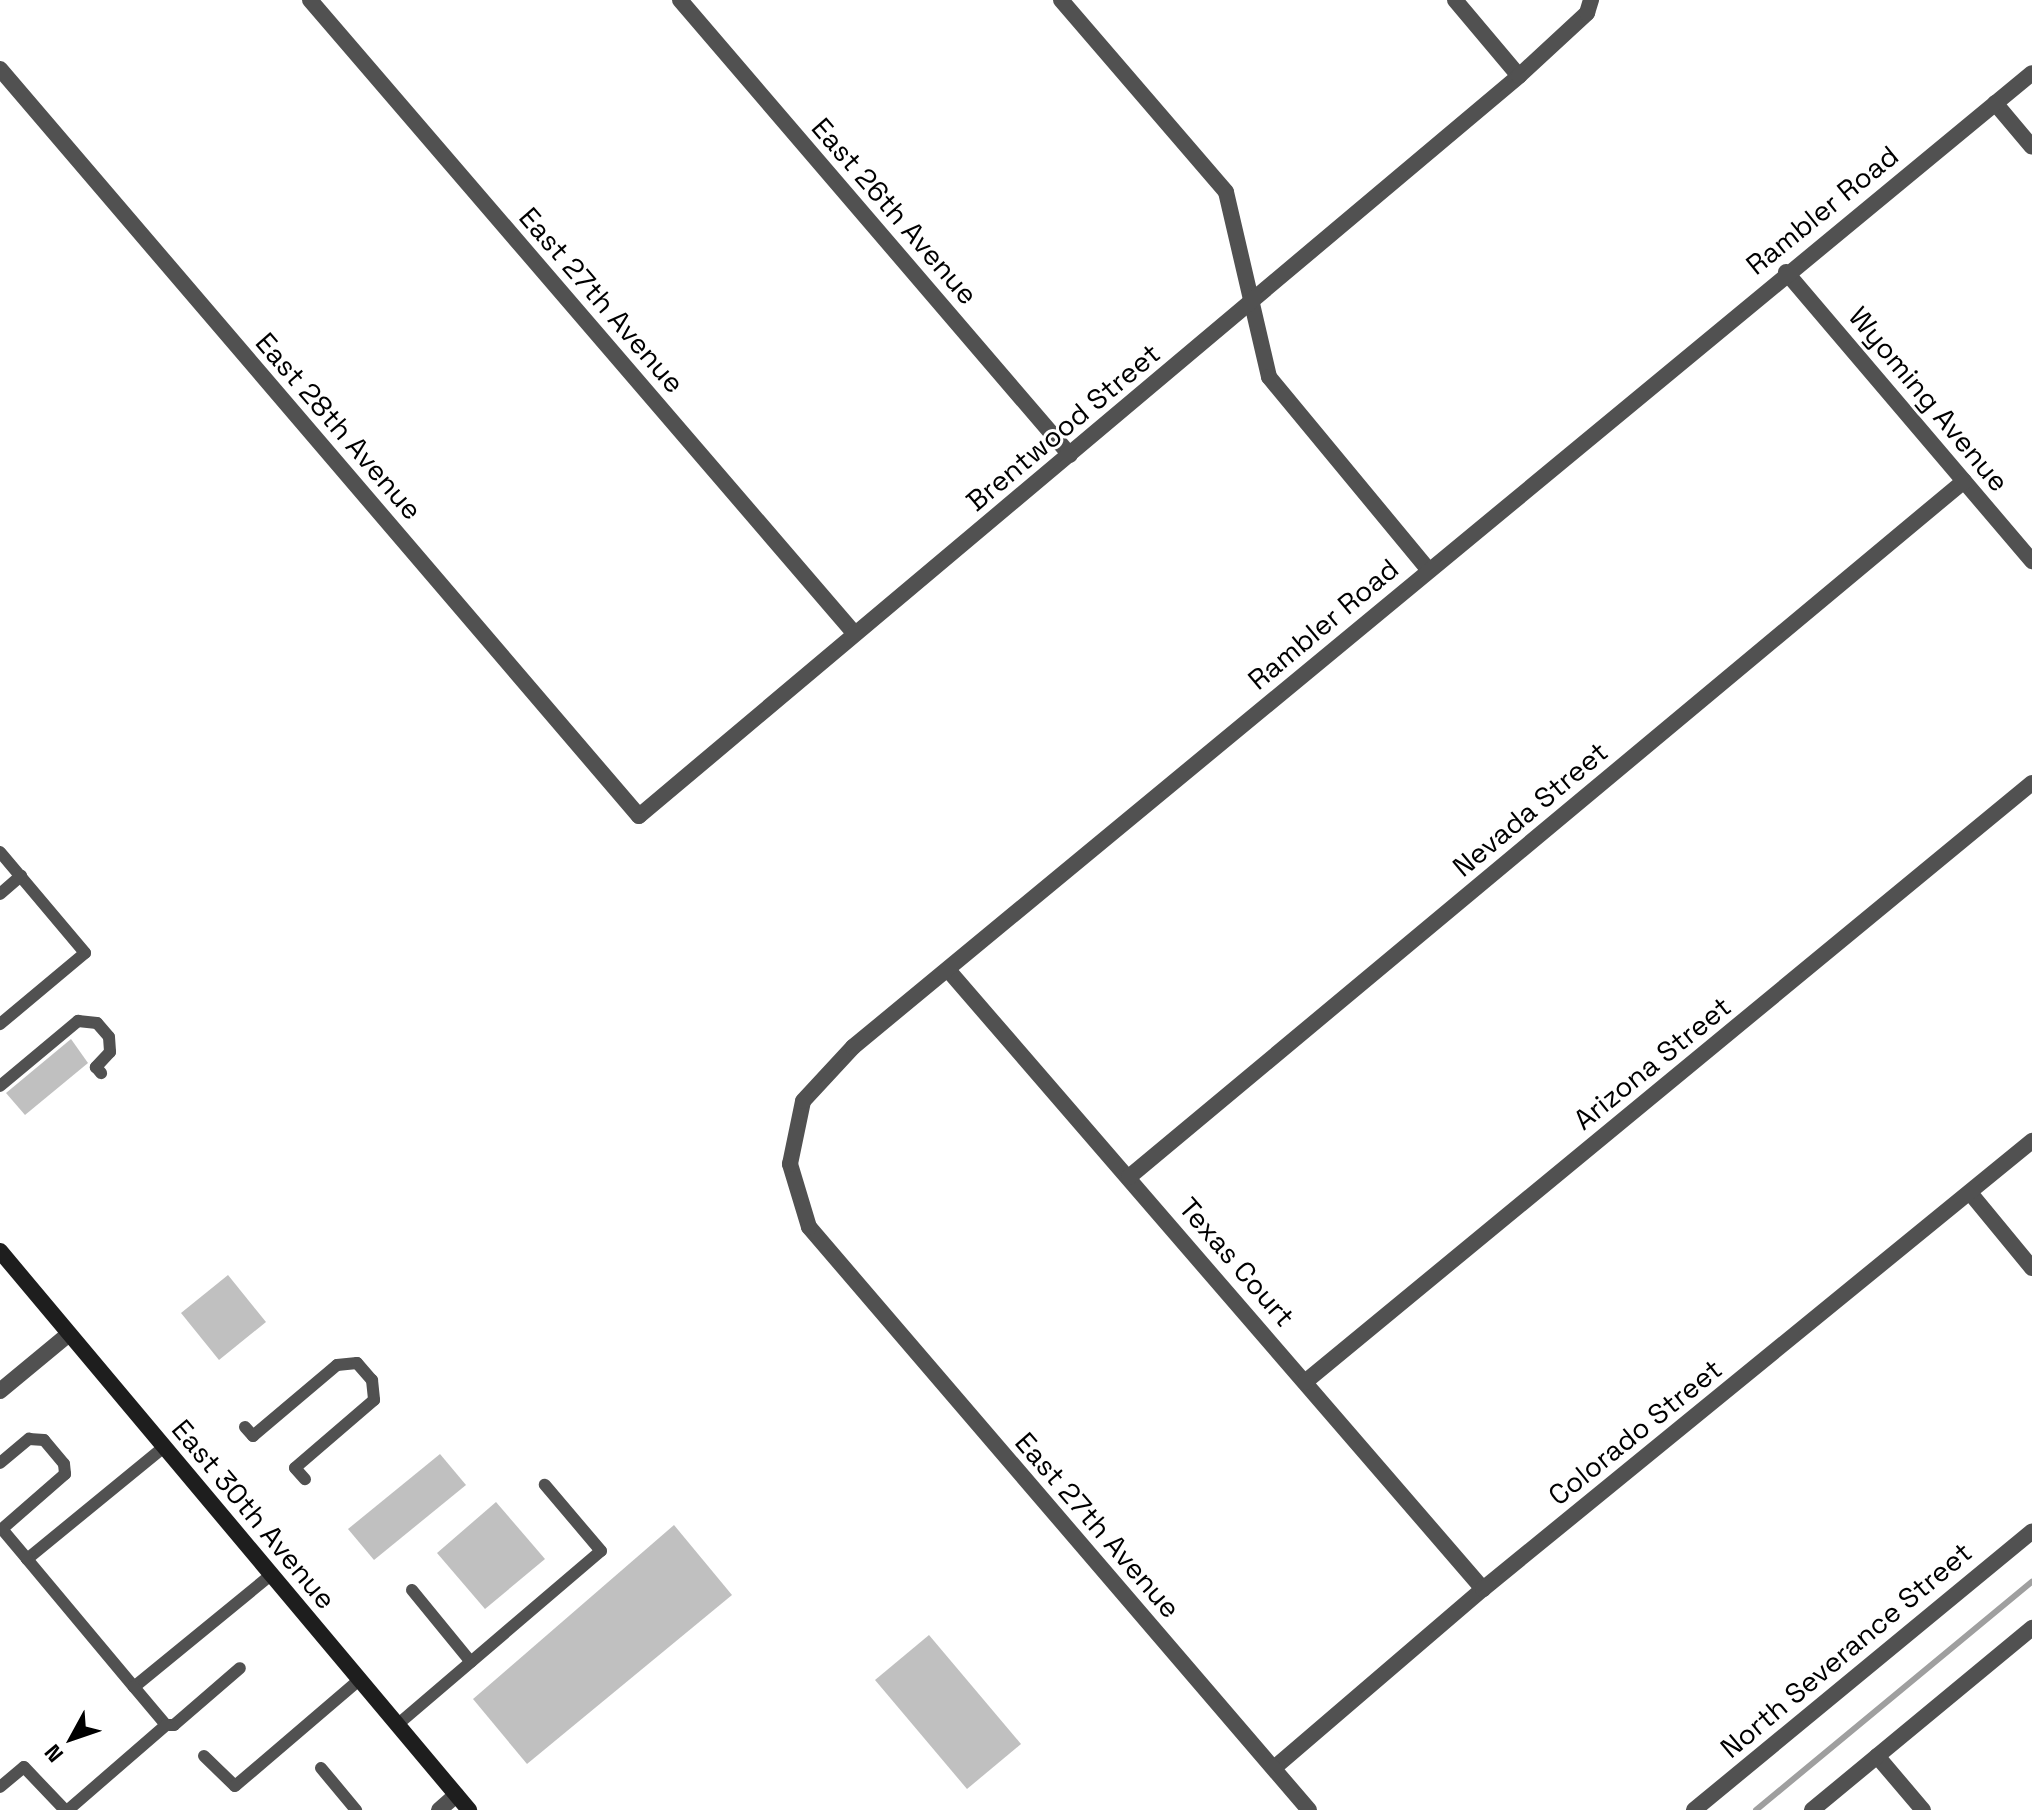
<!DOCTYPE html>
<html>
<head>
<meta charset="utf-8">
<style>
  body { margin:0 }
  #map { position:relative; width:2032px; height:1810px; overflow:hidden; background:#fff; font-family:"Space Grotesk",sans-serif }
  div>[style] { position:absolute }
  [style*='--x'] { left:calc(var(--x)*1px); top:calc(var(--y)*1px); width:calc(var(--w)*1px); rotate:calc(var(--a)*1deg) }
  .stream>* { height:6px; margin:-3px; padding:0 3px; transform-origin:3px; border-radius:3px; background:#9f9f9f }
  .building>* { inset:0; background:#c0c0c0 }
  .service>* { height:12px; margin:-6px; padding:0 6px; transform-origin:6px; border-radius:6px; background:#515151 }
  .minor>* { height:16px; margin:-8px; padding:0 8px; transform-origin:8px; border-radius:8px; background:#515151 }
  .tertiary>* { height:16px; margin:-8px; padding:0 8px; transform-origin:8px; border-radius:8px; background:#515151 }
  .secondary>* { height:16px; margin:-8px; padding:0 8px; transform-origin:8px; border-radius:8px; background:#1e1e1e }
  span { translate:-50% -50%; white-space:nowrap; text-align:center; line-height:1.15; -webkit-text-stroke:6px #fff; paint-order:stroke }
  .street-label { font-size:28px; color:#000 }
  .north { position:absolute; left:32px; top:1698px; width:80px; height:80px; -webkit-text-stroke:6px #fff; paint-order:stroke; rotate:230deg; font-size:22px; font-weight:700; line-height:32px; text-align:center; color:#000 }
  .north::after { content:''; display:block; margin:auto; width:28px; height:36px; background:#000; clip-path:polygon(50% 0,100% 100%,50% 72%,0 100%) }
</style>
</head>
<body>
<div id="map">
  <div class="stream">
    <i style="--x:1756;--y:1810;--w:358;--a:-39.6"></i>
  </div>
  <div class="building">
    <i style="clip-path:polygon(71px 1039px,88px 1063px,25px 1115px,6px 1093px)"></i>
    <i style="clip-path:polygon(228px 1275px,266px 1322px,219px 1360px,181px 1313px)"></i>
    <i style="clip-path:polygon(440px 1454px,466px 1485px,374px 1560px,348px 1529px)"></i>
    <i style="clip-path:polygon(496px 1502px,545px 1559px,485px 1609px,437px 1553px)"></i>
    <i style="clip-path:polygon(674px 1525px,732px 1595px,527px 1764px,473px 1699px)"></i>
    <i style="clip-path:polygon(929px 1635px,1021px 1744px,967px 1789px,875px 1680px)"></i>
  </div>
  <div class="service">
    <i style="--x:0;--y:852;--w:132;--a:49.9"></i>
    <i style="--x:85;--y:953;--w:111;--a:140.1"></i>
    <i style="--x:0;--y:894;--w:28;--a:-41"></i>
    <i style="--x:0;--y:1086;--w:102;--a:-39.8"></i>
    <i style="--x:78;--y:1021;--w:19;--a:6"></i>
    <i style="--x:97;--y:1023;--w:18;--a:49"></i>
    <i style="--x:109;--y:1037;--w:15;--a:86"></i>
    <i style="--x:110;--y:1052;--w:21;--a:133"></i>
    <i style="--x:96;--y:1067;--w:8;--a:50"></i>
    <i style="--x:245;--y:1427;--w:12;--a:48"></i>
    <i style="--x:253;--y:1436;--w:110;--a:-40.2"></i>
    <i style="--x:337;--y:1365;--w:20;--a:-6"></i>
    <i style="--x:357;--y:1363;--w:23;--a:49"></i>
    <i style="--x:372;--y:1380;--w:20;--a:84"></i>
    <i style="--x:374;--y:1400;--w:104;--a:139.3"></i>
    <i style="--x:295;--y:1468;--w:15;--a:48"></i>
    <i style="--x:164;--y:1447;--w:177;--a:140.7"></i>
    <i style="--x:27;--y:1559;--w:167;--a:50.1"></i>
    <i style="--x:134;--y:1687;--w:177;--a:-39.3"></i>
    <i style="--x:0;--y:1463;--w:38;--a:-40"></i>
    <i style="--x:29;--y:1439;--w:15;--a:4"></i>
    <i style="--x:44;--y:1440;--w:31;--a:50"></i>
    <i style="--x:64;--y:1464;--w:10;--a:84"></i>
    <i style="--x:65;--y:1474;--w:84;--a:138.9"></i>
    <i style="--x:2;--y:1529;--w:39;--a:50"></i>
    <i style="--x:412;--y:1590;--w:93;--a:50.7"></i>
    <i style="--x:134;--y:1687;--w:50;--a:49.9"></i>
    <i style="--x:166;--y:1725;--w:8;--a:0"></i>
    <i style="--x:174;--y:1725;--w:87;--a:-40.8"></i>
    <i style="--x:397;--y:1725;--w:268;--a:-40.5"></i>
    <i style="--x:601;--y:1551;--w:87;--a:-130.3"></i>
    <i style="--x:204;--y:1756;--w:43;--a:44.1"></i>
    <i style="--x:235;--y:1786;--w:163;--a:-40.5"></i>
    <i style="--x:321;--y:1768;--w:55;--a:50.2"></i>
    <i style="--x:0;--y:1787;--w:31;--a:-40"></i>
    <i style="--x:24;--y:1767;--w:59;--a:46.4"></i>
    <i style="--x:68;--y:1810;--w:130;--a:-40.9"></i>
  </div>
  <div class="minor">
    <i style="--x:310;--y:0;--w:835;--a:49.32"></i>
    <i style="--x:680;--y:0;--w:599;--a:49.4"></i>
    <i style="--x:1061;--y:0;--w:253;--a:49.3"></i>
    <i style="--x:1226;--y:192;--w:190;--a:76.9"></i>
    <i style="--x:1269;--y:377;--w:249;--a:50.4"></i>
    <i style="--x:1455;--y:0;--w:99;--a:49.9"></i>
    <i style="--x:0;--y:69;--w:983;--a:49.46"></i>
    <i style="--x:639;--y:816;--w:1150;--a:-40.06"></i>
    <i style="--x:1519;--y:76;--w:93;--a:-42.8"></i>
    <i style="--x:1587;--y:13;--w:14;--a:-73"></i>
    <i style="--x:1995;--y:103;--w:57;--a:49.9"></i>
    <i style="--x:1786;--y:272;--w:380;--a:49.6"></i>
    <i style="--x:949;--y:971;--w:817;--a:49.17"></i>
    <i style="--x:1129;--y:1177;--w:1087;--a:-39.81"></i>
    <i style="--x:1971;--y:1194;--w:96;--a:50.5"></i>
    <i style="--x:1305;--y:1382;--w:942;--a:-39.49"></i>
    <i style="--x:0;--y:1391;--w:89;--a:-39.6"></i>
    <i style="--x:1877;--y:1756;--w:71;--a:49.6"></i>
    <i style="--x:1274;--y:1768;--w:275;--a:-40.6"></i>
    <i style="--x:1483;--y:1589;--w:709;--a:-39.22"></i>
    <i style="--x:439;--y:1810;--w:23;--a:-41"></i>
    <i style="--x:1309;--y:1810;--w:768;--a:-130.62"></i>
    <i style="--x:809;--y:1227;--w:66;--a:-106.8"></i>
    <i style="--x:790;--y:1164;--w:64;--a:-78.3"></i>
    <i style="--x:803;--y:1101;--w:74;--a:-47.2"></i>
    <i style="--x:853;--y:1047;--w:1529;--a:-39.56"></i>
  </div>
  <div class="tertiary">
    <i style="--x:1694;--y:1810;--w:438;--a:-39.5"></i>
    <i style="--x:1812;--y:1810;--w:286;--a:-39.6"></i>
  </div>
  <div class="secondary">
    <i style="--x:0;--y:1251;--w:730;--a:50"></i>
  </div>
  <div class="street-label">
    <span style="left:1822px;top:210px;rotate:-39deg">Rambler Road</span>
    <span style="left:895px;top:211px;rotate:49deg">East 26th Avenue</span>
    <span style="left:602px;top:300px;rotate:49deg">East 27th Avenue</span>
    <span style="left:1929px;top:399px;rotate:50deg">Wyoming Avenue</span>
    <span style="left:339px;top:426px;rotate:49deg">East 28th Avenue</span>
    <span style="left:1063px;top:427px;rotate:-40deg">Brentwood Street</span>
    <span style="left:1323px;top:624px;rotate:-40deg">Rambler Road</span>
    <span style="left:1530px;top:809px;rotate:-40deg">Nevada Street</span>
    <span style="left:1652px;top:1063px;rotate:-39deg">Arizona Street</span>
    <span style="left:1237px;top:1262px;rotate:49deg">Texas Court</span>
    <span style="left:1635px;top:1432px;rotate:-39deg">Colorado Street</span>
    <span style="left:254px;top:1514px;rotate:50deg">East 30th Avenue</span>
    <span style="left:1098px;top:1525px;rotate:49deg">East 27th Avenue</span>
    <span style="left:1846px;top:1650px;rotate:-40deg">North Severance Street</span>
  </div>
  <div class="north">N</div>
</div>
</body>
</html>
